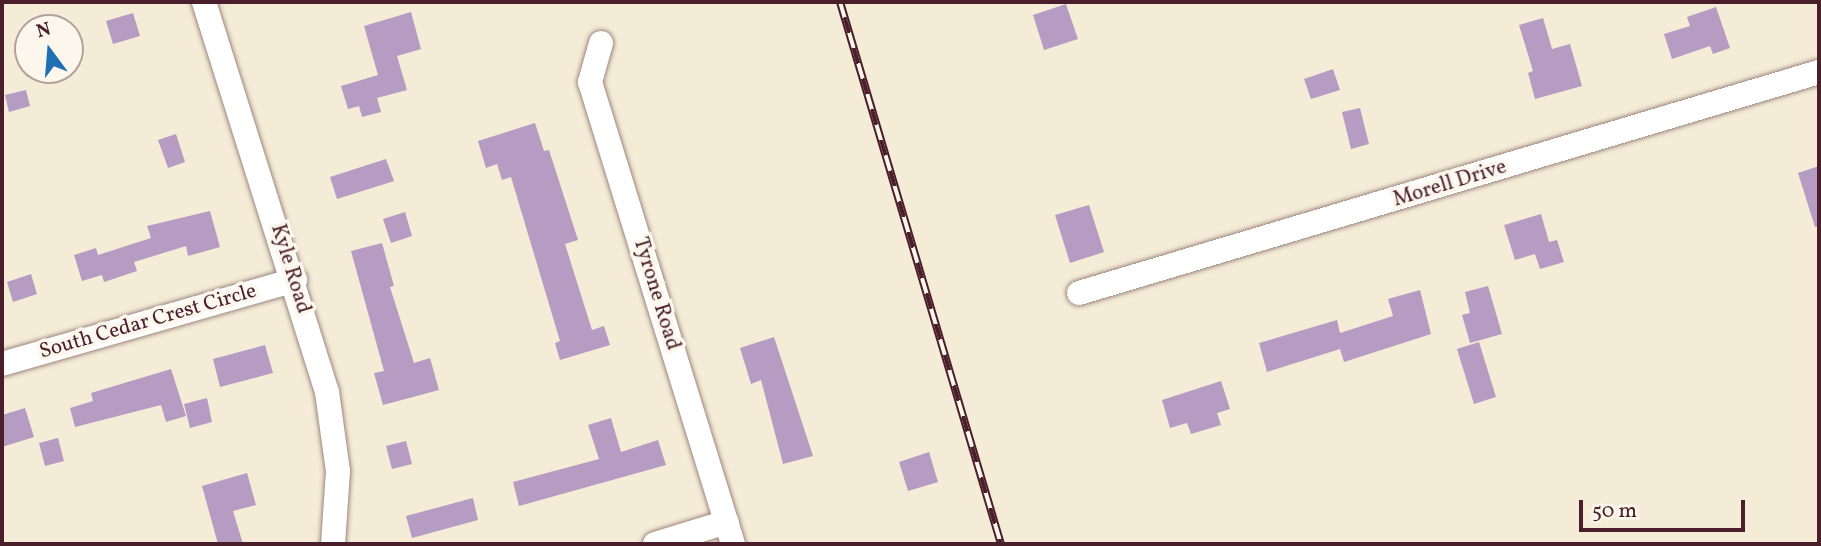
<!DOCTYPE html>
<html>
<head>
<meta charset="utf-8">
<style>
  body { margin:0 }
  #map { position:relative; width:1821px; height:546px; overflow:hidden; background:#f4ecd6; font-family:Vollkorn,serif }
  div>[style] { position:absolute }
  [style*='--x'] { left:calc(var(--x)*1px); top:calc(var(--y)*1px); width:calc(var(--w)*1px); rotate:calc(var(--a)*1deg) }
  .building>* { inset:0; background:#b69bc2 }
  .roads { filter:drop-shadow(0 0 2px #9f8680) drop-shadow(0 0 2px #9f8680) }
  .street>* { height:24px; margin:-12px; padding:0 12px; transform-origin:12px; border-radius:12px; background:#fff }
  .rail>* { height:8px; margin-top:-4px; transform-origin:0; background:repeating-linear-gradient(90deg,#fbf7ec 0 16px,#4a1f2b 0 32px); box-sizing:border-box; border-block:2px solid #4a1f2b }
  span { translate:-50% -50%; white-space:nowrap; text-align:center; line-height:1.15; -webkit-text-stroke:7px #fbf7ec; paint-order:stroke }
  .street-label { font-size:21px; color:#4a1f2b }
  .frame { position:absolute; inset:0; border:4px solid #4a1f2b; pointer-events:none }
  .north { position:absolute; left:14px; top:14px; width:70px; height:70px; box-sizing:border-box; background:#fbf7ec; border:2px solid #b4a19f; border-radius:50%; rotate:344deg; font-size:19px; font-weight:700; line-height:28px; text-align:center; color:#4a1f2b }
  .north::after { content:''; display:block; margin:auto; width:24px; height:32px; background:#1f6fb2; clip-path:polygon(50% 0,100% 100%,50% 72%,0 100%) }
  .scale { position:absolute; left:1579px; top:500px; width:166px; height:32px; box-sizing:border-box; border:4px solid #4a1f2b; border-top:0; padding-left:9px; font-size:21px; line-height:24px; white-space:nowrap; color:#4a1f2b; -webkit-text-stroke:5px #fbf7ec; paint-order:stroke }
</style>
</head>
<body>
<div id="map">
  <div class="building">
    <i style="clip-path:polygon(1066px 4px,1078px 39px,1044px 50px,1033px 15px)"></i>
    <i style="clip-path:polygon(1716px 7px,1730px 48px,1713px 54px,1710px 46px,1672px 59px,1664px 34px,1690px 26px,1687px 17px)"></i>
    <i style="clip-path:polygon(411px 12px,421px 49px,397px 56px,407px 90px,377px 98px,381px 112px,362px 117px,359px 106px,348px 109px,341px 86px,378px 75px,364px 26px)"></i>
    <i style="clip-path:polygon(133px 13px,140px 36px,113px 44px,106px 21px)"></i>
    <i style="clip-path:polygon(1543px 18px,1552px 49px,1570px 44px,1582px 86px,1535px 99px,1528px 73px,1533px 71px,1519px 25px)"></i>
    <i style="clip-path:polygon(1333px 69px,1340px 90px,1311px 99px,1304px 79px)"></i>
    <i style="clip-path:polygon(26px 90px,30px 106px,9px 112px,5px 95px)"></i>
    <i style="clip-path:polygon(1360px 108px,1369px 144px,1351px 149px,1342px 112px)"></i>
    <i style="clip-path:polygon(535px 123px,544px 151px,549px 150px,578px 240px,565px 244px,592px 330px,604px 326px,610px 345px,560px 360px,555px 343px,560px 341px,511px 177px,502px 180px,497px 164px,486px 168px,478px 141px)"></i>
    <i style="clip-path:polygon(176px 134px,185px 162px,168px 168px,158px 140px)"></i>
    <i style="clip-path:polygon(386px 159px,394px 181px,337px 199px,330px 177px)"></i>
    <i style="clip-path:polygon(1819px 166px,1819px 226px,1815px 227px,1798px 173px)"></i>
    <i style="clip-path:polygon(1089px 205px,1104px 252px,1070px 263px,1055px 215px)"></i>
    <i style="clip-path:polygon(210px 211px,220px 247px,188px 256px,186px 246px,134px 262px,137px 271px,104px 282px,102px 275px,82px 281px,74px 255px,96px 248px,98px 255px,151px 238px,147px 226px)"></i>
    <i style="clip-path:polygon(405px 212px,412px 236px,391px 243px,383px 219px)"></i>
    <i style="clip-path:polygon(1541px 214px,1549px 242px,1557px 240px,1564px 262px,1540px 269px,1535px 254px,1515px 260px,1504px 225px)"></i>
    <i style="clip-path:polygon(382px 243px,394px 286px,390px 287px,414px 363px,430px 358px,439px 390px,383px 405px,374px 373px,384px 371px,351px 251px)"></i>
    <i style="clip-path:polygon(31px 274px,37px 294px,13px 302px,7px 282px)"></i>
    <i style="clip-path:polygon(1488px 286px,1502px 334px,1470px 343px,1462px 315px,1470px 313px,1465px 292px)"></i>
    <i style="clip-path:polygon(1420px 290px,1431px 334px,1344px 362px,1340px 349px,1267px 372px,1259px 343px,1337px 320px,1340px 333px,1393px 316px,1388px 299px)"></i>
    <i style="clip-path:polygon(774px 337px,813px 456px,783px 464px,761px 380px,751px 384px,740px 348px)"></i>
    <i style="clip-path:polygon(1479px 342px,1496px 397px,1474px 404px,1457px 349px)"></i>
    <i style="clip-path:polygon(265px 345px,273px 373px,220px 387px,213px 359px)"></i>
    <i style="clip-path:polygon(171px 369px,186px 416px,166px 422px,161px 405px,75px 427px,70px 408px,93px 401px,91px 393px)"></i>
    <i style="clip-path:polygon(1221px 381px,1230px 409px,1217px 413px,1221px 425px,1191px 434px,1187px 423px,1170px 428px,1162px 400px)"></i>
    <i style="clip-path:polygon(207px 398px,212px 422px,190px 428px,184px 404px)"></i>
    <i style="clip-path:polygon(25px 408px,34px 437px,2px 447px,2px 415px)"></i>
    <i style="clip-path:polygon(611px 418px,621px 452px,658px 440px,666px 465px,519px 506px,513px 482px,599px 459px,588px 425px)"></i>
    <i style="clip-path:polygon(58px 438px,64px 461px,45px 466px,39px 443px)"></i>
    <i style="clip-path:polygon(406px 441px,412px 464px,392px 469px,386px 446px)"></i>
    <i style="clip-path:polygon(929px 452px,938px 482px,908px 491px,899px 462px)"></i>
    <i style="clip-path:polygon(247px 473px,256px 505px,233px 511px,243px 544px,218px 544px,202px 486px)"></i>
    <i style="clip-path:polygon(473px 498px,478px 520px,412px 538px,406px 516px)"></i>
  </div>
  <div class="roads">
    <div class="street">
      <i style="--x:204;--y:2;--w:409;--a:72.5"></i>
      <i style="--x:327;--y:392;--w:80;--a:82.1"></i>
      <i style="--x:338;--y:471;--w:73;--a:93.9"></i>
      <i style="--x:601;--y:43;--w:41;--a:105.8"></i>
      <i style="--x:590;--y:82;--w:484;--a:72.8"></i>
      <i style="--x:1079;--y:293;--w:772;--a:-16.63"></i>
      <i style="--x:2;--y:364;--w:305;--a:-16"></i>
      <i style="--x:655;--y:544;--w:75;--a:-17"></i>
    </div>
  </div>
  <div class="rail">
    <i style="--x:840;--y:2;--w:565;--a:73.46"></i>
  </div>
  <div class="street-label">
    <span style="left:1450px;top:184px;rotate:-17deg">Morell Drive</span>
    <span style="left:290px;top:269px;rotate:73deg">Kyle Road</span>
    <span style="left:656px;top:294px;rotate:73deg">Tyrone Road</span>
    <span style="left:148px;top:322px;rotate:-16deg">South Cedar Crest Circle</span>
  </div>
  <div class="frame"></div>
  <div class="north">N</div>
  <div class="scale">50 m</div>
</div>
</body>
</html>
